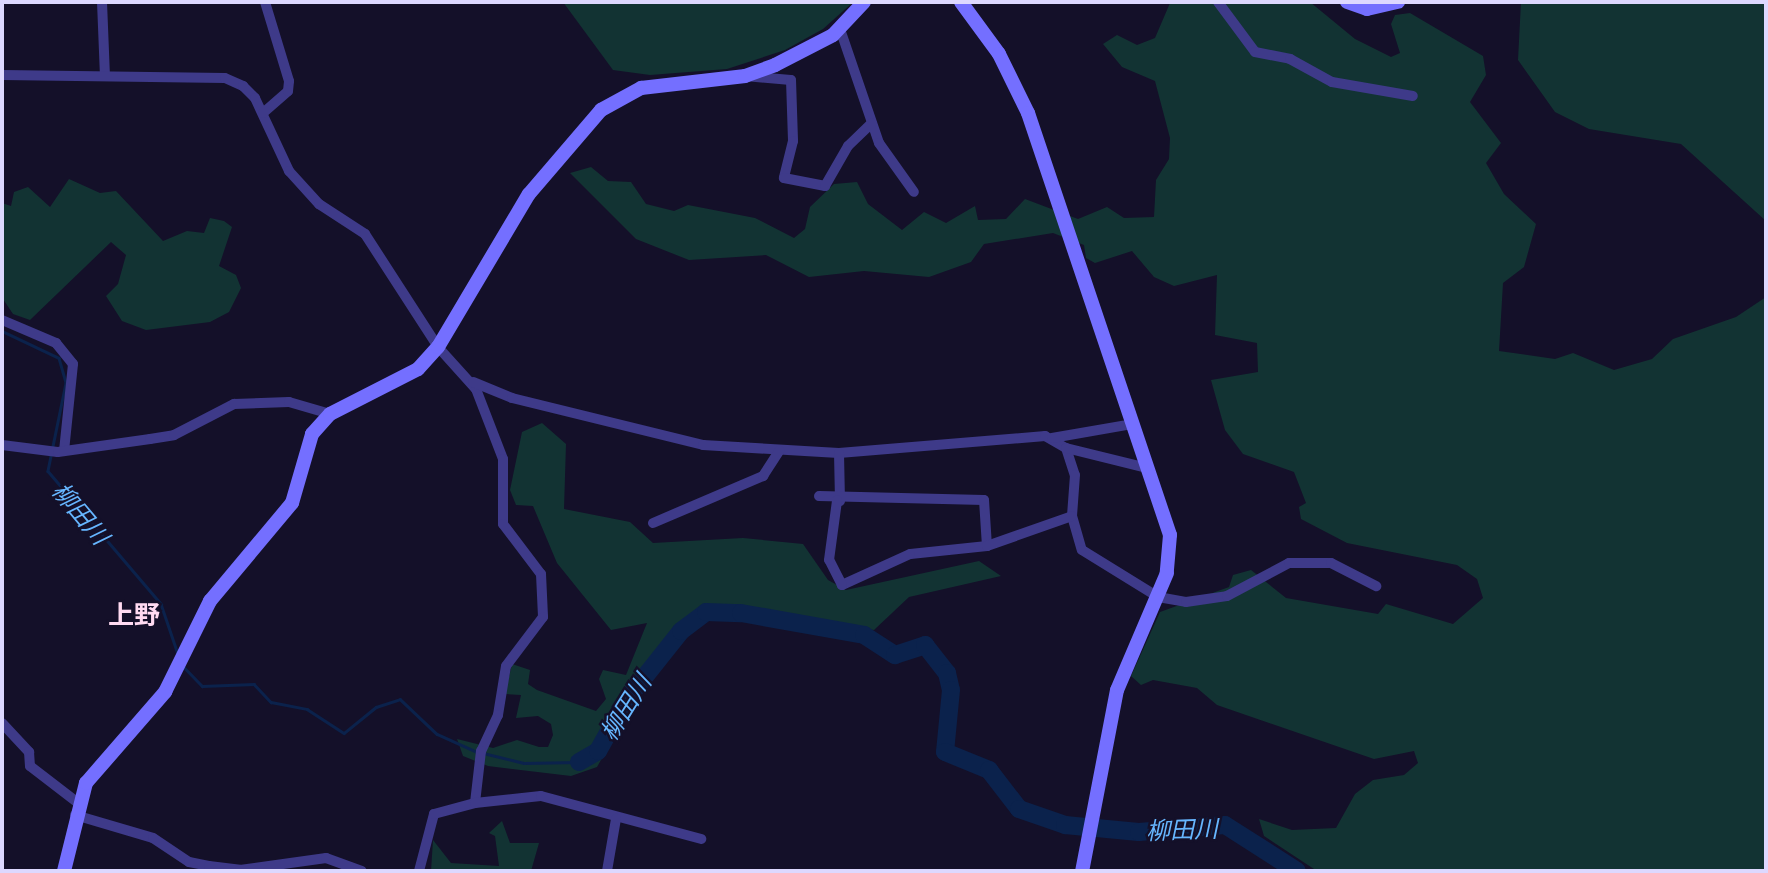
<!DOCTYPE html>
<html>
<head>
<meta charset="utf-8">
<style>
  body { margin:0 }
  #map { position:relative; width:1768px; height:873px; overflow:hidden; background:#141029; font-family:Lato,"Noto Sans JP",sans-serif }
  div>[style] { position:absolute }
  [style*='--x'] { left:calc(var(--x)*1px); top:calc(var(--y)*1px); width:calc(var(--w)*1px); rotate:calc(var(--a)*1deg) }
  .green>* { inset:0; background:#123333 }
  .stream>* { height:2.5px; margin:-1.25px; padding:0 1.25px; transform-origin:1.25px; border-radius:1.25px; background:#0b224c }
  .river>* { height:18px; margin:-9px; padding:0 9px; transform-origin:9px; border-radius:9px; background:#0b224c }
  .street>* { height:10px; margin:-5px; padding:0 5px; transform-origin:5px; border-radius:5px; background:#3e3a89 }
  .secondary>* { height:14px; margin:-7px; padding:0 7px; transform-origin:7px; border-radius:7px; background:#746fff }
  span { translate:-50% -50%; white-space:nowrap; text-align:center; line-height:1.15; -webkit-text-stroke:5px #141029; paint-order:stroke }
  .water-label { font-size:24px; color:#66b6ff; font-style:italic }
  .quarter-label { font-size:26px; color:#ffdaf1; font-weight:700 }
  .frame { position:absolute; inset:0; border:4px solid #ddd8ff; pointer-events:none }
</style>
</head>
<body>
<div id="map">
  <div class="green">
    <i style="clip-path:polygon(563px 2px,851px 2px,852px 3px,823px 29px,785px 50px,727px 69px,650px 75px,613px 70px)"></i>
    <i style="clip-path:polygon(1191px 2px,1310px 2px,1355px 39px,1391px 57px,1400px 53px,1391px 24px,1395px 15px,1410px 13px,1483px 56px,1486px 75px,1470px 102px,1501px 143px,1486px 163px,1504px 194px,1536px 224px,1524px 267px,1503px 283px,1499px 351px,1555px 359px,1573px 353px,1614px 370px,1652px 359px,1673px 339px,1736px 317px,1766px 297px,1766px 871px,1317px 871px,1264px 836px,1259px 819px,1292px 830px,1336px 828px,1355px 794px,1373px 780px,1404px 775px,1418px 763px,1414px 751px,1374px 759px,1217px 705px,1197px 688px,1153px 680px,1141px 685px,1131px 676px,1160px 612px,1229px 587px,1233px 575px,1251px 570px,1286px 598px,1378px 614px,1386px 604px,1453px 624px,1483px 598px,1477px 579px,1457px 565px,1347px 543px,1301px 519px,1299px 507px,1306px 503px,1294px 472px,1243px 454px,1225px 430px,1211px 380px,1258px 372px,1257px 343px,1215px 335px,1217px 275px,1174px 286px,1154px 277px,1132px 251px,1095px 263px,1086px 258px,1084px 245px,1053px 233px,984px 244px,971px 262px,929px 277px,864px 271px,809px 277px,766px 255px,689px 260px,636px 239px,570px 173px,591px 167px,608px 181px,631px 182px,646px 204px,674px 211px,688px 205px,755px 218px,794px 238px,805px 229px,810px 207px,834px 184px,857px 182px,868px 204px,902px 230px,924px 212px,946px 223px,975px 206px,978px 220px,1006px 219px,1025px 199px,1078px 219px,1107px 207px,1124px 218px,1154px 217px,1156px 180px,1169px 159px,1170px 138px,1155px 81px,1122px 67px,1103px 44px,1117px 35px,1137px 45px,1155px 38px,1170px 3px)"></i>
    <i style="clip-path:polygon(1521px 2px,1766px 2px,1766px 221px,1681px 144px,1589px 129px,1555px 112px,1518px 60px)"></i>
    <i style="clip-path:polygon(69px 179px,100px 193px,116px 191px,163px 241px,187px 231px,204px 233px,210px 218px,224px 221px,232px 227px,219px 266px,236px 275px,241px 288px,229px 312px,210px 322px,146px 330px,122px 321px,106px 296px,118px 284px,126px 255px,111px 242px,30px 320px,13px 314px,3px 299px,2px 203px,11px 206px,14px 192px,28px 187px,50px 207px)"></i>
    <i style="clip-path:polygon(542px 423px,566px 444px,564px 509px,630px 522px,653px 543px,743px 538px,803px 544px,828px 580px,846px 590px,979px 561px,1001px 576px,909px 597px,874px 630px,707px 607px,650px 677px,627px 689px,622px 723px,597px 767px,571px 776px,488px 766px,463px 756px,457px 739px,493px 748px,517px 740px,539px 747px,548px 747px,553px 735px,551px 724px,538px 716px,516px 718px,521px 695px,505px 694px,512px 664px,530px 670px,528px 684px,537px 690px,596px 711px,606px 699px,599px 679px,603px 670px,626px 675px,647px 623px,611px 630px,557px 563px,533px 506px,516px 505px,510px 490px,522px 432px)"></i>
    <i style="clip-path:polygon(502px 821px,510px 843px,539px 843px,531px 871px,431px 871px,433px 840px,451px 863px,499px 866px,495px 836px,489px 833px)"></i>
  </div>
  <div class="stream">
    <i style="--x:2;--y:331;--w:63;--a:25.3"></i>
    <i style="--x:59;--y:358;--w:26;--a:74"></i>
    <i style="--x:66;--y:383;--w:90;--a:101.6"></i>
    <i style="--x:48;--y:471;--w:175;--a:49.6"></i>
    <i style="--x:161;--y:604;--w:53;--a:71.2"></i>
    <i style="--x:183;--y:666;--w:28;--a:46"></i>
    <i style="--x:202;--y:686;--w:52;--a:-2.2"></i>
    <i style="--x:254;--y:684;--w:25;--a:47"></i>
    <i style="--x:271;--y:702;--w:37;--a:11"></i>
    <i style="--x:307;--y:709;--w:44;--a:33"></i>
    <i style="--x:344;--y:733;--w:41;--a:-39.1"></i>
    <i style="--x:376;--y:707;--w:25;--a:-18"></i>
    <i style="--x:400;--y:699;--w:51;--a:43.4"></i>
    <i style="--x:437;--y:734;--w:42;--a:24.1"></i>
    <i style="--x:475;--y:751;--w:50;--a:13.8"></i>
    <i style="--x:524;--y:763;--w:55;--a:-1"></i>
  </div>
  <div class="river">
    <i style="--x:579;--y:762;--w:22;--a:-30"></i>
    <i style="--x:598;--y:751;--w:60;--a:-60.9"></i>
    <i style="--x:627;--y:699;--w:87;--a:-51.5"></i>
    <i style="--x:681;--y:631;--w:31;--a:-37"></i>
    <i style="--x:706;--y:612;--w:35;--a:2"></i>
    <i style="--x:741;--y:613;--w:125;--a:10.1"></i>
    <i style="--x:864;--y:635;--w:37;--a:33"></i>
    <i style="--x:895;--y:655;--w:32;--a:-18"></i>
    <i style="--x:925;--y:645;--w:36;--a:52"></i>
    <i style="--x:947;--y:673;--w:17;--a:77"></i>
    <i style="--x:951;--y:690;--w:62;--a:95.5"></i>
    <i style="--x:945;--y:752;--w:48;--a:22.2"></i>
    <i style="--x:989;--y:770;--w:49;--a:52.4"></i>
    <i style="--x:1019;--y:809;--w:49;--a:19.2"></i>
    <i style="--x:1065;--y:825;--w:74;--a:5.4"></i>
    <i style="--x:1139;--y:832;--w:86;--a:-4.7"></i>
    <i style="--x:1225;--y:825;--w:85;--a:32.6"></i>
  </div>
  <div class="street">
    <i style="--x:102;--y:2;--w:74;--a:87.7"></i>
    <i style="--x:1218;--y:2;--w:62;--a:53.5"></i>
    <i style="--x:1255;--y:52;--w:36;--a:11"></i>
    <i style="--x:1290;--y:59;--w:48;--a:28.7"></i>
    <i style="--x:1332;--y:82;--w:82;--a:9.8"></i>
    <i style="--x:840;--y:29;--w:120;--a:71.1"></i>
    <i style="--x:879;--y:143;--w:60;--a:54.5"></i>
    <i style="--x:2;--y:75;--w:223;--a:0.8"></i>
    <i style="--x:225;--y:78;--w:20;--a:24"></i>
    <i style="--x:243;--y:86;--w:17;--a:45"></i>
    <i style="--x:255;--y:98;--w:81;--a:65"></i>
    <i style="--x:289;--y:171;--w:45;--a:47.7"></i>
    <i style="--x:319;--y:204;--w:55;--a:33.1"></i>
    <i style="--x:365;--y:234;--w:135;--a:57.1"></i>
    <i style="--x:438;--y:347;--w:57;--a:47.9"></i>
    <i style="--x:476;--y:389;--w:75;--a:68.9"></i>
    <i style="--x:503;--y:459;--w:65;--a:90"></i>
    <i style="--x:503;--y:524;--w:63;--a:52.8"></i>
    <i style="--x:541;--y:574;--w:43;--a:87.3"></i>
    <i style="--x:543;--y:617;--w:61;--a:127.1"></i>
    <i style="--x:506;--y:666;--w:50;--a:99.3"></i>
    <i style="--x:498;--y:715;--w:40;--a:115"></i>
    <i style="--x:481;--y:751;--w:52;--a:96.6"></i>
    <i style="--x:745;--y:76;--w:46;--a:5"></i>
    <i style="--x:791;--y:80;--w:61;--a:88.1"></i>
    <i style="--x:793;--y:141;--w:38;--a:104"></i>
    <i style="--x:784;--y:178;--w:42;--a:11"></i>
    <i style="--x:825;--y:186;--w:46;--a:-60.1"></i>
    <i style="--x:848;--y:146;--w:33;--a:-44"></i>
    <i style="--x:263;--y:113;--w:33;--a:-41"></i>
    <i style="--x:288;--y:91;--w:10;--a:-84"></i>
    <i style="--x:289;--y:81;--w:83;--a:-106.9"></i>
    <i style="--x:2;--y:320;--w:59;--a:23.1"></i>
    <i style="--x:56;--y:343;--w:27;--a:51"></i>
    <i style="--x:73;--y:364;--w:87;--a:95.9"></i>
    <i style="--x:473;--y:382;--w:42;--a:22.3"></i>
    <i style="--x:512;--y:398;--w:197;--a:13.8"></i>
    <i style="--x:703;--y:445;--w:136;--a:3.4"></i>
    <i style="--x:839;--y:453;--w:207;--a:-4.7"></i>
    <i style="--x:1045;--y:436;--w:24;--a:30"></i>
    <i style="--x:1066;--y:448;--w:28;--a:72"></i>
    <i style="--x:1075;--y:475;--w:41;--a:94.2"></i>
    <i style="--x:1072;--y:516;--w:35;--a:74"></i>
    <i style="--x:1082;--y:550;--w:89;--a:31.7"></i>
    <i style="--x:1158;--y:597;--w:28;--a:10"></i>
    <i style="--x:1186;--y:602;--w:41;--a:-8.3"></i>
    <i style="--x:1227;--y:596;--w:70;--a:-28"></i>
    <i style="--x:1289;--y:563;--w:42;--a:0"></i>
    <i style="--x:1331;--y:563;--w:51;--a:27.1"></i>
    <i style="--x:1052;--y:438;--w:81;--a:-9.9"></i>
    <i style="--x:2;--y:445;--w:56;--a:7.1"></i>
    <i style="--x:58;--y:452;--w:93;--a:-8"></i>
    <i style="--x:150;--y:439;--w:24;--a:-9"></i>
    <i style="--x:174;--y:435;--w:68;--a:-27.3"></i>
    <i style="--x:234;--y:404;--w:55;--a:-2.1"></i>
    <i style="--x:289;--y:402;--w:43;--a:16.3"></i>
    <i style="--x:1066;--y:448;--w:83;--a:13.9"></i>
    <i style="--x:839;--y:453;--w:48;--a:88.8"></i>
    <i style="--x:819;--y:496;--w:165;--a:1.4"></i>
    <i style="--x:984;--y:500;--w:46;--a:86.3"></i>
    <i style="--x:987;--y:546;--w:77;--a:174.1"></i>
    <i style="--x:910;--y:554;--w:75;--a:155.5"></i>
    <i style="--x:842;--y:585;--w:28;--a:-117"></i>
    <i style="--x:829;--y:560;--w:60;--a:-82.3"></i>
    <i style="--x:653;--y:523;--w:120;--a:-23.1"></i>
    <i style="--x:763;--y:476;--w:30;--a:-57"></i>
    <i style="--x:987;--y:546;--w:90;--a:-19.4"></i>
    <i style="--x:2;--y:723;--w:40;--a:47"></i>
    <i style="--x:29;--y:752;--w:14;--a:86"></i>
    <i style="--x:30;--y:766;--w:59;--a:37.5"></i>
    <i style="--x:75;--y:815;--w:81;--a:16.4"></i>
    <i style="--x:153;--y:838;--w:43;--a:33.7"></i>
    <i style="--x:189;--y:862;--w:20;--a:11"></i>
    <i style="--x:209;--y:866;--w:31;--a:7"></i>
    <i style="--x:240;--y:870;--w:87;--a:-7.9"></i>
    <i style="--x:326;--y:858;--w:38;--a:20"></i>
    <i style="--x:419;--y:871;--w:59;--a:-75.3"></i>
    <i style="--x:434;--y:814;--w:42;--a:-15"></i>
    <i style="--x:475;--y:803;--w:66;--a:-6.1"></i>
    <i style="--x:541;--y:796;--w:166;--a:15"></i>
    <i style="--x:607;--y:871;--w:53;--a:-80.2"></i>
  </div>
  <div class="secondary">
    <i style="--x:961;--y:2;--w:64;--a:53.8"></i>
    <i style="--x:999;--y:54;--w:66;--a:63.8"></i>
    <i style="--x:1028;--y:113;--w:445;--a:71.4"></i>
    <i style="--x:1170;--y:535;--w:38;--a:95"></i>
    <i style="--x:1167;--y:573;--w:127;--a:113.1"></i>
    <i style="--x:1117;--y:690;--w:184;--a:100.9"></i>
    <i style="--x:1347;--y:2;--w:21;--a:19"></i>
    <i style="--x:1367;--y:9;--w:32;--a:-13"></i>
    <i style="--x:64;--y:871;--w:91;--a:-76"></i>
    <i style="--x:86;--y:783;--w:121;--a:-49"></i>
    <i style="--x:165;--y:692;--w:102;--a:-63.7"></i>
    <i style="--x:210;--y:601;--w:128;--a:-50.1"></i>
    <i style="--x:292;--y:503;--w:72;--a:-73.8"></i>
    <i style="--x:312;--y:434;--w:27;--a:-48"></i>
    <i style="--x:330;--y:414;--w:99;--a:-27.1"></i>
    <i style="--x:418;--y:369;--w:30;--a:-48"></i>
    <i style="--x:438;--y:347;--w:178;--a:-59.3"></i>
    <i style="--x:529;--y:194;--w:111;--a:-49.4"></i>
    <i style="--x:601;--y:110;--w:46;--a:-28.8"></i>
    <i style="--x:641;--y:88;--w:105;--a:-6.6"></i>
    <i style="--x:745;--y:76;--w:32;--a:-20"></i>
    <i style="--x:775;--y:65;--w:65;--a:-27.3"></i>
    <i style="--x:833;--y:35;--w:45;--a:-46.8"></i>
  </div>
  <div class="water-label">
    <span style="left:81px;top:513px;rotate:50deg">柳田川</span>
    <span style="left:625px;top:707px;rotate:-58deg">柳田川</span>
    <span style="left:1182px;top:829px;rotate:-2deg">柳田川</span>
  </div>
  <div class="quarter-label">
    <span style="left:134px;top:615px">上野</span>
  </div>
  <div class="frame"></div>
</div>
</body>
</html>
